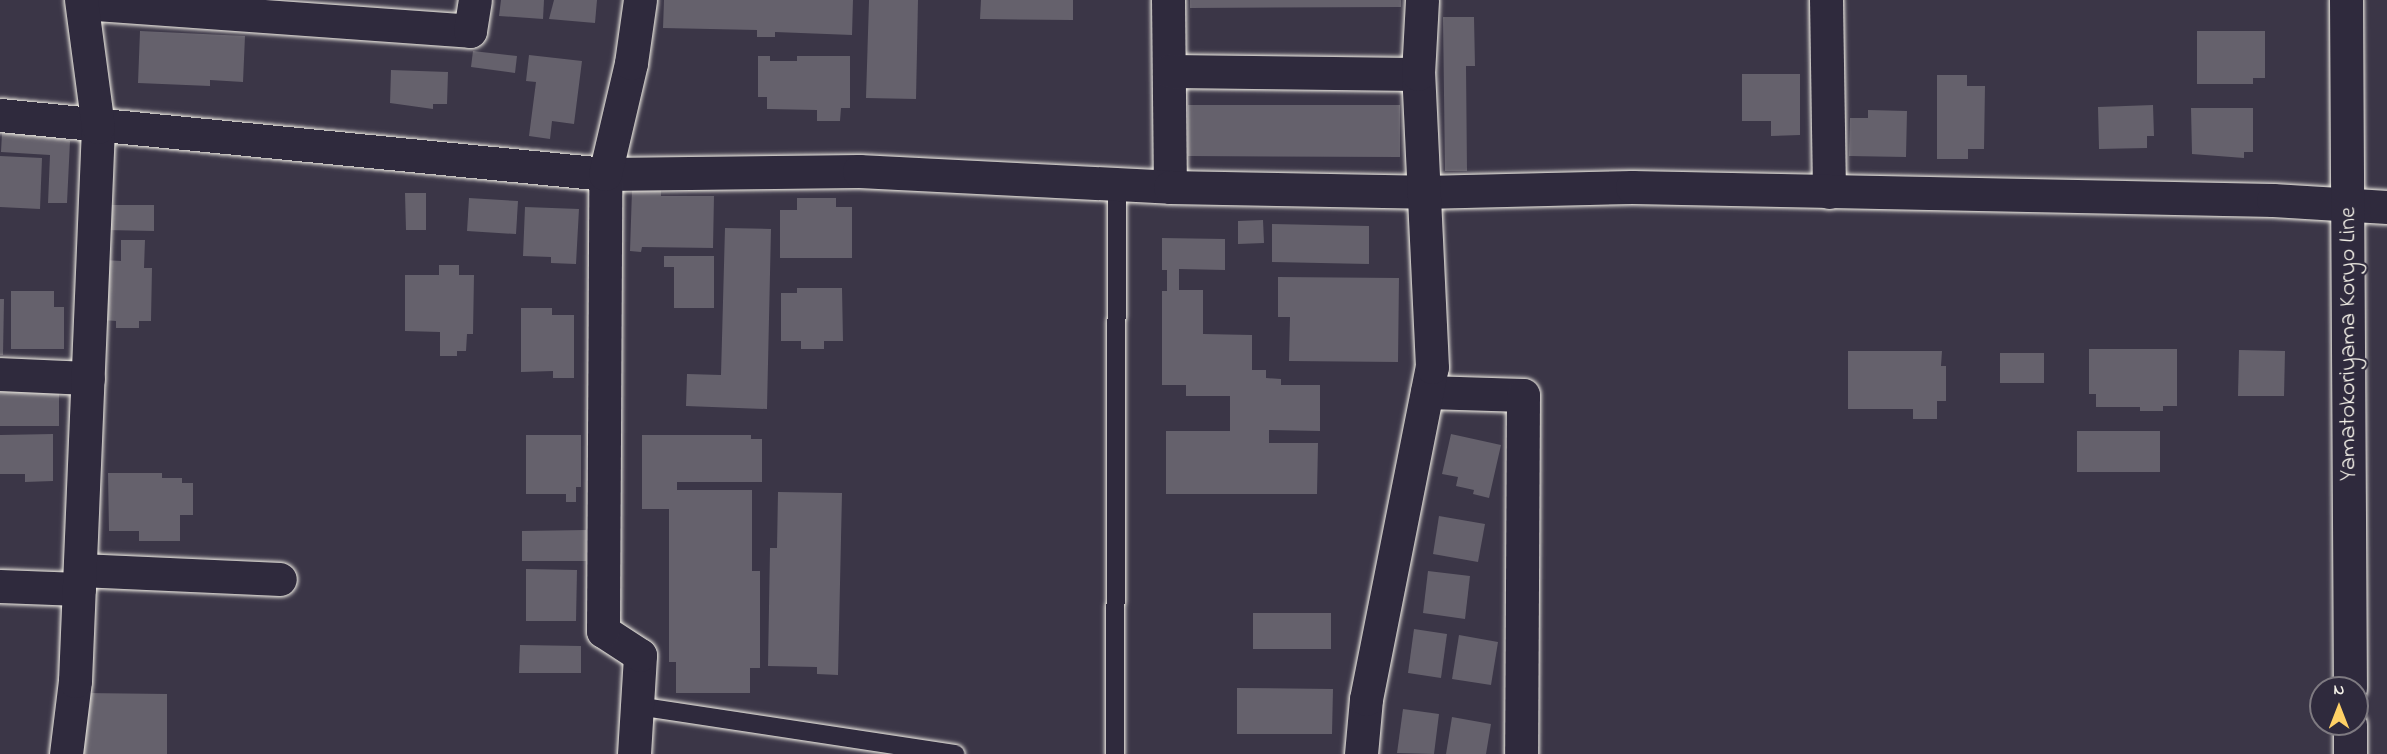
<!DOCTYPE html>
<html>
<head>
<meta charset="utf-8">
<style>
  body { margin:0 }
  #map { position:relative; width:2387px; height:754px; overflow:hidden; background:#3b3647; font-family:"Indie Flower",sans-serif }
  div>[style] { position:absolute }
  [style*='--x'] { left:calc(var(--x)*1px); top:calc(var(--y)*1px); width:calc(var(--w)*1px); rotate:calc(var(--a)*1deg) }
  .building>* { inset:0; background:#65616c }
  .roads { filter:drop-shadow(0 0 2px #f4f1e8) drop-shadow(0 0 2px #f4f1e8) }
  .service>* { height:18px; margin:-9px; padding:0 9px; transform-origin:9px; border-radius:9px; background:#2f2a3d }
  .minor>* { height:33px; margin:-16.5px; padding:0 16.5px; transform-origin:16.5px; border-radius:16.5px; background:#2f2a3d }
  .secondary>* { height:33px; margin:-16.5px; padding:0 16.5px; transform-origin:16.5px; border-radius:16.5px; background:#2f2a3d }
  span { translate:-50% -50%; white-space:nowrap; text-align:center; line-height:1.15; -webkit-text-stroke:4.5px #2f2a3d; paint-order:stroke }
  .street-label { font-size:24px; color:#f4f1e8 }
  .north { position:absolute; left:2309px; top:676px; width:60px; height:60px; box-sizing:border-box; background:#2f2a3d; border:2px solid #7e7a81; border-radius:50%; rotate:0deg; font-size:16px; font-weight:700; line-height:24px; text-align:center; color:#f4f1e8 }
  .north::after { content:''; display:block; margin:auto; width:21px; height:27px; background:#ffd166; clip-path:polygon(50% 0,100% 100%,50% 72%,0 100%) }
</style>
</head>
<body>
<div id="map">
  <div class="building">
    <i style="clip-path:polygon(501px 0,544px 0,543px 19px,499px 16px)"></i>
    <i style="clip-path:polygon(554px 0,597px 0,595px 23px,549px 19px)"></i>
    <i style="clip-path:polygon(664px 0,853px 0,852px 35px,775px 32px,775px 37px,757px 37px,757px 30px,663px 28px)"></i>
    <i style="clip-path:polygon(869px 0,918px 0,916px 99px,866px 98px)"></i>
    <i style="clip-path:polygon(981px 0,1073px 0,1073px 20px,980px 19px)"></i>
    <i style="clip-path:polygon(1190px 0,1401px 0,1401px 7px,1190px 8px)"></i>
    <i style="clip-path:polygon(1443px 17px,1474px 17px,1475px 66px,1466px 66px,1467px 171px,1445px 171px)"></i>
    <i style="clip-path:polygon(140px 31px,245px 36px,243px 82px,210px 80px,210px 86px,138px 83px)"></i>
    <i style="clip-path:polygon(2197px 31px,2265px 31px,2265px 78px,2253px 78px,2253px 84px,2197px 84px)"></i>
    <i style="clip-path:polygon(473px 51px,517px 56px,515px 73px,471px 67px)"></i>
    <i style="clip-path:polygon(529px 55px,582px 61px,574px 124px,552px 121px,550px 139px,529px 136px,536px 82px,526px 81px)"></i>
    <i style="clip-path:polygon(758px 56px,770px 56px,770px 61px,797px 61px,797px 56px,850px 56px,850px 108px,841px 108px,840px 121px,817px 121px,817px 110px,767px 109px,767px 97px,758px 97px)"></i>
    <i style="clip-path:polygon(391px 70px,448px 72px,447px 104px,433px 104px,433px 109px,390px 103px)"></i>
    <i style="clip-path:polygon(1742px 74px,1800px 74px,1800px 135px,1771px 136px,1771px 121px,1742px 121px)"></i>
    <i style="clip-path:polygon(1937px 75px,1967px 75px,1967px 86px,1985px 86px,1984px 149px,1968px 149px,1968px 159px,1937px 159px)"></i>
    <i style="clip-path:polygon(1188px 105px,1400px 105px,1400px 157px,1188px 156px)"></i>
    <i style="clip-path:polygon(2153px 105px,2154px 136px,2147px 136px,2147px 148px,2099px 149px,2098px 107px)"></i>
    <i style="clip-path:polygon(2191px 108px,2253px 108px,2253px 152px,2244px 152px,2244px 158px,2192px 154px)"></i>
    <i style="clip-path:polygon(1868px 110px,1907px 111px,1906px 157px,1849px 156px,1850px 118px,1868px 118px)"></i>
    <i style="clip-path:polygon(2px 133px,47px 135px,70px 141px,67px 203px,48px 203px,50px 155px,1px 152px)"></i>
    <i style="clip-path:polygon(0 156px,42px 158px,40px 209px,0 207px)"></i>
    <i style="clip-path:polygon(632px 190px,661px 190px,661px 196px,714px 196px,713px 248px,642px 247px,641px 252px,630px 251px)"></i>
    <i style="clip-path:polygon(405px 193px,426px 193px,426px 230px,406px 230px)"></i>
    <i style="clip-path:polygon(469px 198px,518px 201px,516px 234px,467px 231px)"></i>
    <i style="clip-path:polygon(797px 198px,836px 198px,836px 207px,852px 207px,852px 258px,780px 258px,780px 210px,797px 210px)"></i>
    <i style="clip-path:polygon(106px 205px,154px 205px,154px 231px,106px 230px)"></i>
    <i style="clip-path:polygon(525px 207px,579px 209px,576px 264px,551px 263px,551px 257px,523px 256px)"></i>
    <i style="clip-path:polygon(1263px 220px,1264px 243px,1238px 244px,1238px 221px)"></i>
    <i style="clip-path:polygon(1272px 224px,1369px 226px,1369px 264px,1272px 262px)"></i>
    <i style="clip-path:polygon(725px 228px,771px 229px,767px 409px,686px 406px,687px 374px,721px 375px)"></i>
    <i style="clip-path:polygon(1162px 238px,1225px 239px,1225px 270px,1179px 269px,1179px 290px,1203px 290px,1203px 334px,1252px 335px,1252px 370px,1266px 370px,1266px 378px,1281px 379px,1281px 385px,1320px 385px,1320px 431px,1269px 430px,1269px 443px,1318px 443px,1317px 494px,1166px 494px,1166px 431px,1230px 431px,1230px 396px,1186px 396px,1186px 385px,1162px 385px,1162px 291px,1167px 291px,1167px 270px,1162px 270px)"></i>
    <i style="clip-path:polygon(121px 240px,145px 240px,144px 268px,152px 268px,151px 321px,139px 321px,139px 328px,116px 328px,116px 321px,103px 320px,104px 260px,121px 261px)"></i>
    <i style="clip-path:polygon(664px 256px,714px 256px,714px 308px,674px 308px,674px 267px,664px 267px)"></i>
    <i style="clip-path:polygon(439px 265px,459px 265px,459px 275px,474px 275px,473px 334px,467px 334px,466px 351px,457px 351px,457px 356px,440px 356px,440px 332px,405px 331px,405px 275px,439px 275px)"></i>
    <i style="clip-path:polygon(1278px 277px,1399px 278px,1398px 362px,1289px 361px,1290px 317px,1278px 317px)"></i>
    <i style="clip-path:polygon(797px 288px,842px 288px,843px 341px,824px 341px,824px 349px,801px 349px,801px 341px,781px 341px,781px 293px,797px 293px)"></i>
    <i style="clip-path:polygon(11px 291px,54px 291px,54px 307px,64px 307px,64px 349px,11px 349px)"></i>
    <i style="clip-path:polygon(0 299px,4px 299px,3px 355px,0 355px)"></i>
    <i style="clip-path:polygon(521px 308px,552px 308px,552px 315px,574px 315px,574px 378px,553px 378px,553px 371px,521px 372px)"></i>
    <i style="clip-path:polygon(2089px 349px,2177px 349px,2177px 406px,2163px 406px,2163px 411px,2140px 411px,2140px 407px,2096px 407px,2096px 394px,2089px 394px)"></i>
    <i style="clip-path:polygon(2239px 350px,2285px 351px,2284px 396px,2238px 396px)"></i>
    <i style="clip-path:polygon(1848px 351px,1942px 351px,1941px 366px,1946px 366px,1946px 401px,1937px 401px,1937px 419px,1913px 419px,1913px 409px,1848px 409px)"></i>
    <i style="clip-path:polygon(2000px 353px,2044px 353px,2044px 383px,2000px 383px)"></i>
    <i style="clip-path:polygon(0 384px,59px 384px,59px 426px,0 426px)"></i>
    <i style="clip-path:polygon(2077px 431px,2160px 431px,2160px 472px,2077px 472px)"></i>
    <i style="clip-path:polygon(53px 434px,53px 481px,25px 482px,25px 474px,0 474px,0 435px)"></i>
    <i style="clip-path:polygon(1451px 434px,1501px 445px,1489px 498px,1473px 494px,1474px 490px,1456px 486px,1458px 477px,1442px 474px)"></i>
    <i style="clip-path:polygon(526px 435px,581px 435px,581px 487px,576px 487px,576px 502px,566px 502px,566px 494px,526px 494px)"></i>
    <i style="clip-path:polygon(642px 435px,751px 435px,751px 439px,762px 439px,762px 482px,677px 482px,677px 490px,752px 490px,752px 571px,760px 571px,760px 668px,750px 668px,750px 693px,676px 693px,676px 662px,669px 662px,669px 509px,642px 509px)"></i>
    <i style="clip-path:polygon(108px 473px,162px 473px,162px 478px,182px 478px,182px 483px,193px 483px,193px 515px,180px 515px,180px 541px,139px 541px,139px 531px,109px 531px)"></i>
    <i style="clip-path:polygon(778px 492px,842px 493px,838px 675px,817px 674px,817px 667px,768px 666px,770px 548px,777px 548px)"></i>
    <i style="clip-path:polygon(1439px 516px,1485px 524px,1478px 562px,1433px 554px)"></i>
    <i style="clip-path:polygon(586px 530px,586px 561px,522px 561px,522px 531px)"></i>
    <i style="clip-path:polygon(526px 569px,577px 570px,576px 621px,526px 621px)"></i>
    <i style="clip-path:polygon(1428px 571px,1470px 576px,1465px 619px,1423px 613px)"></i>
    <i style="clip-path:polygon(1253px 613px,1331px 613px,1331px 649px,1253px 649px)"></i>
    <i style="clip-path:polygon(1414px 629px,1447px 634px,1441px 678px,1408px 673px)"></i>
    <i style="clip-path:polygon(1459px 635px,1498px 642px,1491px 685px,1452px 679px)"></i>
    <i style="clip-path:polygon(520px 645px,581px 646px,581px 673px,519px 673px)"></i>
    <i style="clip-path:polygon(1237px 688px,1333px 689px,1332px 734px,1237px 734px)"></i>
    <i style="clip-path:polygon(85px 693px,167px 694px,167px 754px,74px 754px)"></i>
    <i style="clip-path:polygon(1403px 709px,1439px 714px,1434px 754px,1397px 753px)"></i>
    <i style="clip-path:polygon(1452px 717px,1491px 724px,1486px 754px,1446px 754px)"></i>
  </div>
  <div class="roads">
    <div class="service">
      <i style="--x:637;--y:706;--w:322;--a:8.6"></i>
      <i style="--x:1115;--y:754;--w:570;--a:-89.8"></i>
    </div>
    <div class="minor">
      <i style="--x:1168;--y:0;--w:187;--a:89.4"></i>
      <i style="--x:1826;--y:0;--w:192;--a:89.1"></i>
      <i style="--x:82;--y:3;--w:389;--a:4.1"></i>
      <i style="--x:470;--y:31;--w:31;--a:-81"></i>
      <i style="--x:1169;--y:71;--w:249;--a:0.7"></i>
      <i style="--x:0;--y:115;--w:608;--a:5.57"></i>
      <i style="--x:605;--y:174;--w:254;--a:-0.7"></i>
      <i style="--x:859;--y:171;--w:311;--a:2.9"></i>
      <i style="--x:1170;--y:187;--w:253;--a:1.1"></i>
      <i style="--x:1423;--y:192;--w:209;--a:-1.4"></i>
      <i style="--x:1632;--y:187;--w:641;--a:1.16"></i>
      <i style="--x:2273;--y:200;--w:114;--a:3.5"></i>
      <i style="--x:0;--y:374;--w:88;--a:2.6"></i>
      <i style="--x:1427;--y:392;--w:96;--a:1.8"></i>
      <i style="--x:1523;--y:395;--w:359;--a:90.3"></i>
      <i style="--x:80;--y:570;--w:200;--a:2.6"></i>
      <i style="--x:0;--y:586;--w:79;--a:2.2"></i>
      <i style="--x:66;--y:754;--w:74;--a:-83"></i>
      <i style="--x:75;--y:681;--w:554;--a:-87.62"></i>
      <i style="--x:98;--y:127;--w:128;--a:-97.6"></i>
      <i style="--x:634;--y:754;--w:99;--a:-86.5"></i>
      <i style="--x:640;--y:655;--w:44;--a:-147"></i>
      <i style="--x:603;--y:631;--w:457;--a:-89.7"></i>
      <i style="--x:605;--y:174;--w:114;--a:-76.8"></i>
      <i style="--x:631;--y:63;--w:64;--a:-81.9"></i>
      <i style="--x:1361;--y:754;--w:55;--a:-84.8"></i>
      <i style="--x:1366;--y:699;--w:338;--a:-78.8"></i>
      <i style="--x:1432;--y:367;--w:293;--a:-92.7"></i>
      <i style="--x:1418;--y:74;--w:74;--a:-86.9"></i>
    </div>
    <div class="secondary">
      <i style="--x:2346;--y:0;--w:688;--a:89.67"></i>
      <i style="--x:2350;--y:724;--w:30;--a:90"></i>
    </div>
  </div>
  <div class="street-label">
    <span style="left:2349px;top:344px;rotate:-90deg">Yamatokoriyama Koryo Line</span>
  </div>
  <div class="north">N</div>
</div>
</body>
</html>
